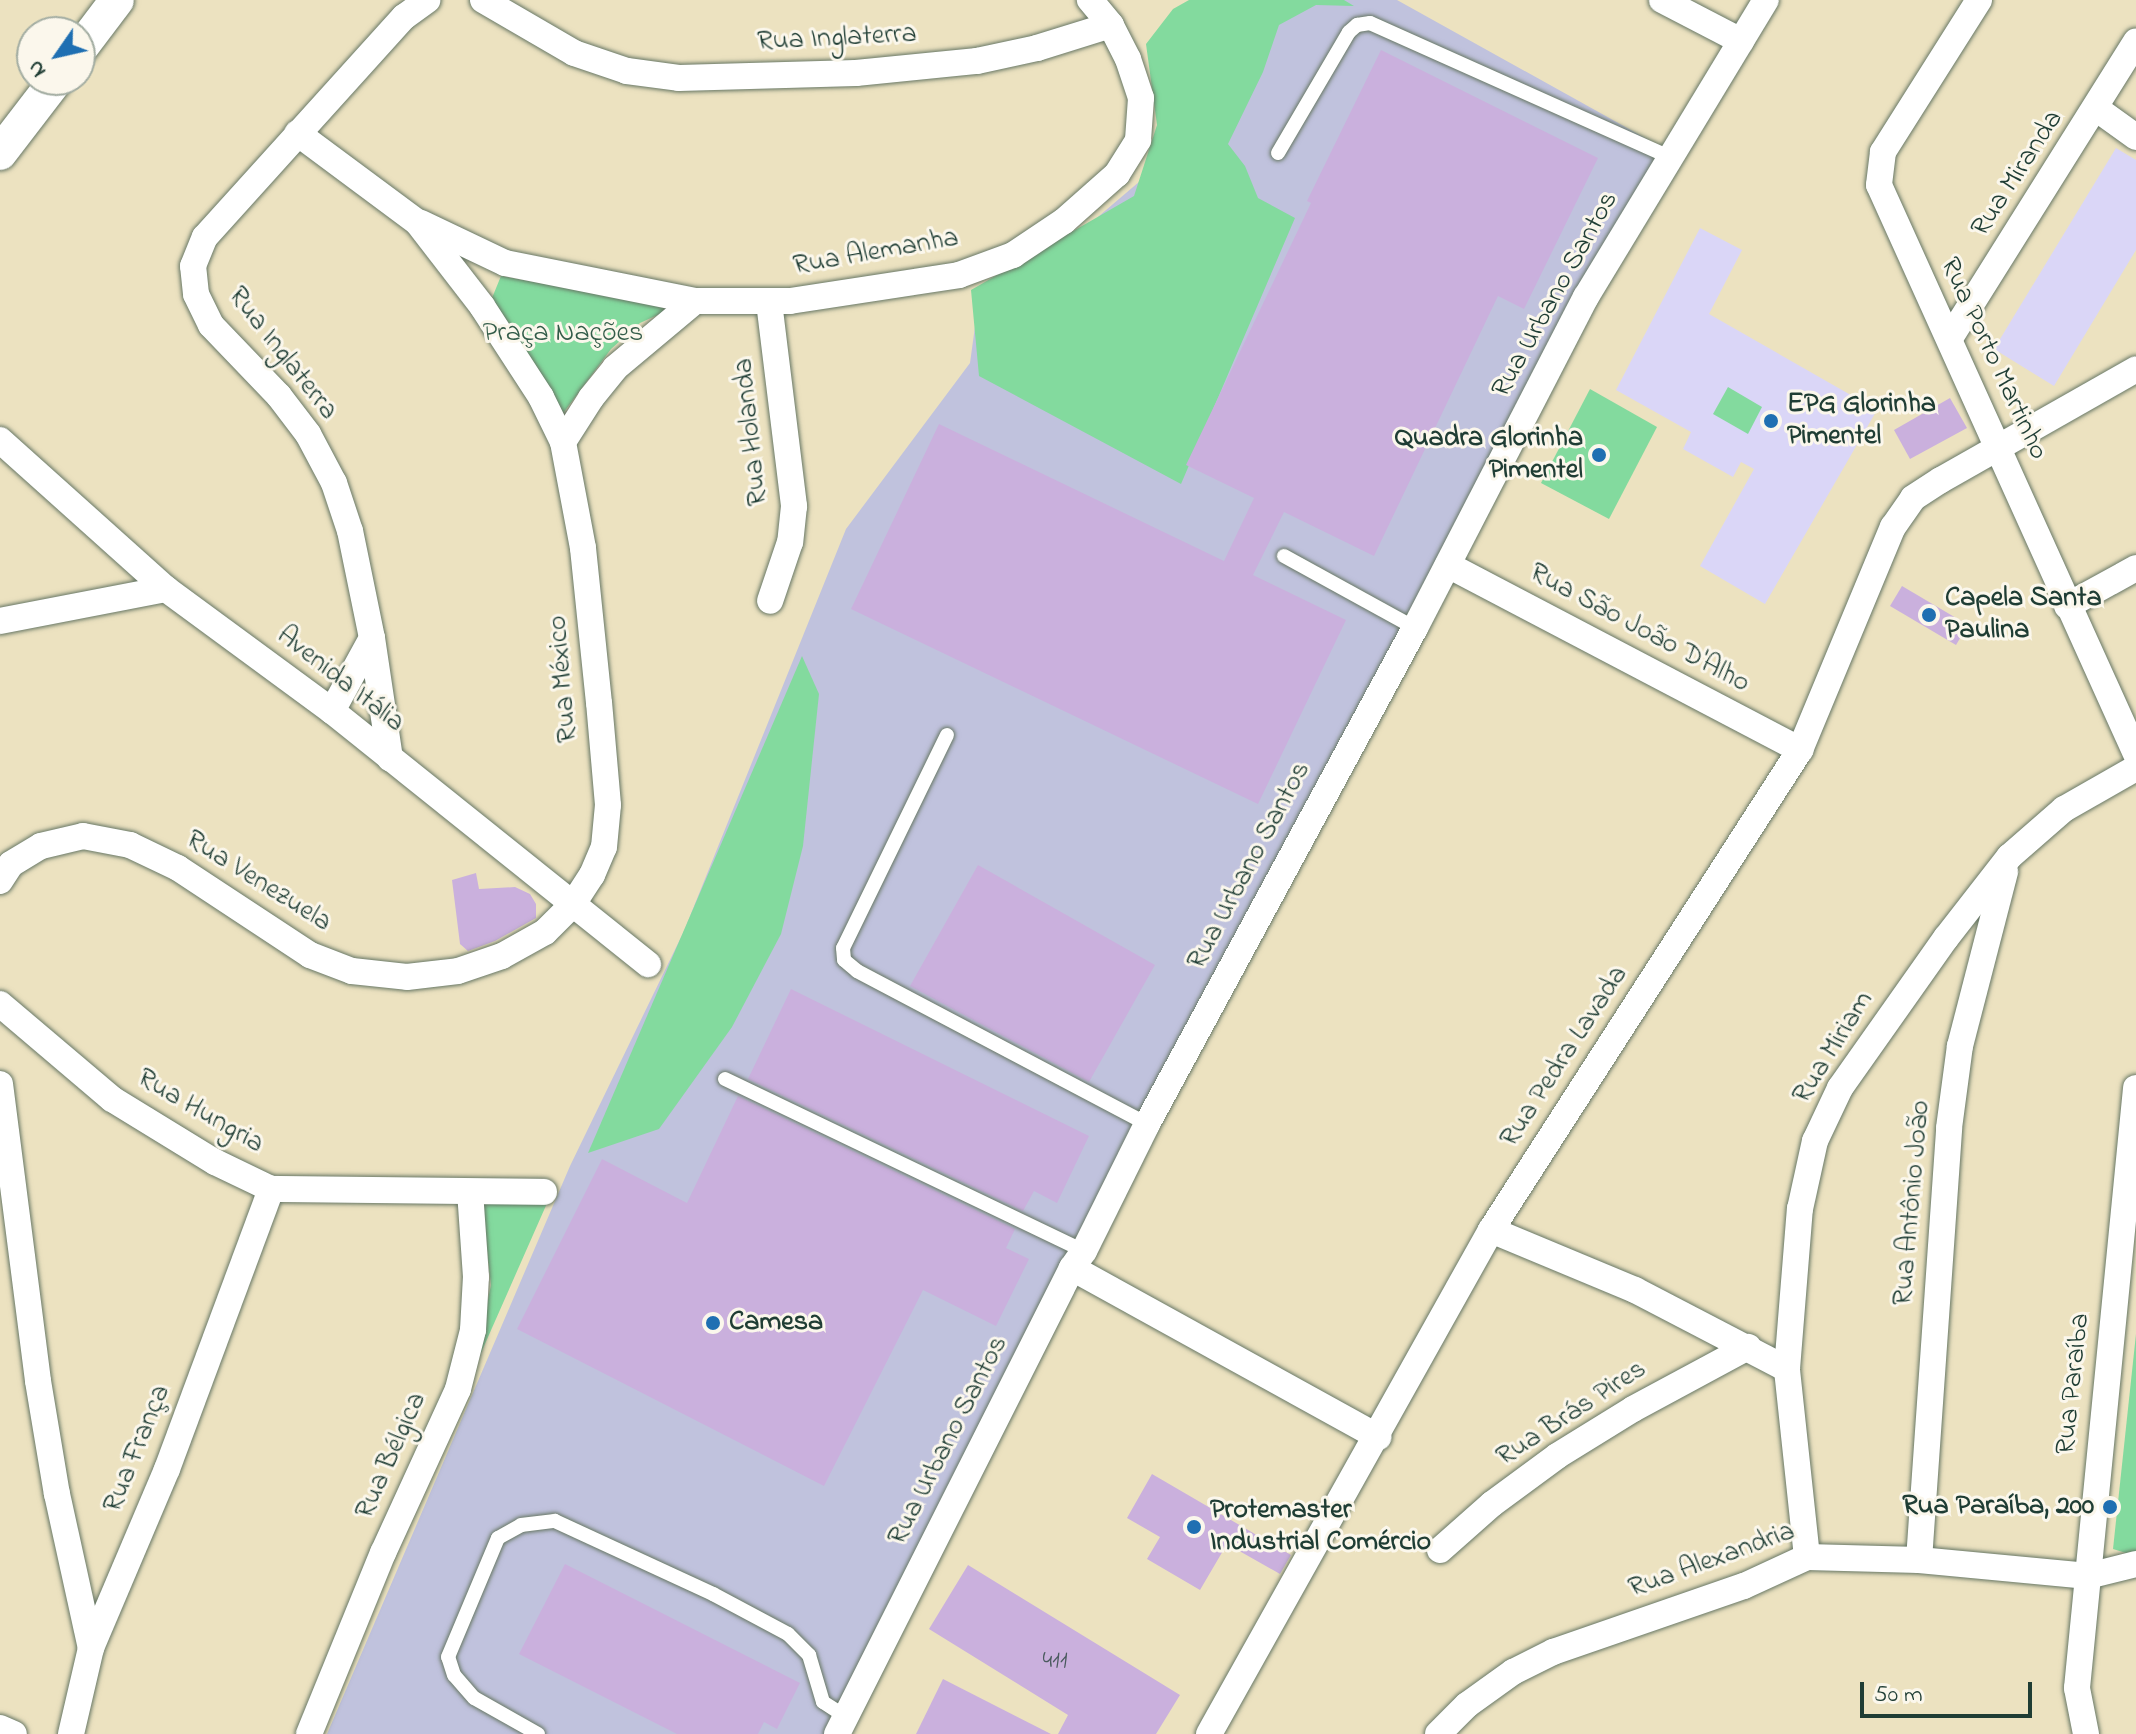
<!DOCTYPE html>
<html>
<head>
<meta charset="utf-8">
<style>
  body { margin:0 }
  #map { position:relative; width:2136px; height:1734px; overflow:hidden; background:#ece2c0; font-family:"Indie Flower",sans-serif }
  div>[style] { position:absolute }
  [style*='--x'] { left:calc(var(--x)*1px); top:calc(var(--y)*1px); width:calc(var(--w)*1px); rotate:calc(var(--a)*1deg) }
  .built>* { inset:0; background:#dad6f7 }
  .industrial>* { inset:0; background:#c0c2dd }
  .green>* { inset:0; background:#83da9e }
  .building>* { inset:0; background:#cab0dd }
  .roads { filter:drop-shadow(0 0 2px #677765) drop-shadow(0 0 2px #677765) }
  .service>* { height:14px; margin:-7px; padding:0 7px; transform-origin:7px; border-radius:7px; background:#fff }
  .minor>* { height:26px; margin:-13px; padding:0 13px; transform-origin:13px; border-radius:13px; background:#fff }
  .tertiary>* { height:34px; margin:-17px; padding:0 17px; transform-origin:17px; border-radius:17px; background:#fff }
  .dots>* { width:22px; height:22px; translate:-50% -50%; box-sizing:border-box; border:4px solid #fbf7ec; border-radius:50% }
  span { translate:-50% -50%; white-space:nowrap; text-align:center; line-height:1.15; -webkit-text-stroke:6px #fbf7ec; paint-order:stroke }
  .number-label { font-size:24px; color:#4a5a5e }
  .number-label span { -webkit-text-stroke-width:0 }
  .street-label { font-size:28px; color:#1f3d34 }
  .park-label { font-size:28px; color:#335c49 }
  .poi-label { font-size:28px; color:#1f3d34; font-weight:700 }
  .left { translate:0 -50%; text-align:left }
  .right { translate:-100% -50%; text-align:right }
  .north { position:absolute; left:16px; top:16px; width:80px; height:80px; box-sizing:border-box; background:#fbf7ec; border:2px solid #a3ada2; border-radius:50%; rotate:236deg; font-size:22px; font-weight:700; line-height:32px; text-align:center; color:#1f3d34 }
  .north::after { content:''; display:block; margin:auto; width:28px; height:36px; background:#1f6fb2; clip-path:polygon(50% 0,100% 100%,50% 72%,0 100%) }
  .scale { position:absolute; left:1860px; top:1682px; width:172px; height:36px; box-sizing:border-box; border:4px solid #1f3d34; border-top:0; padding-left:10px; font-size:24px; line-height:28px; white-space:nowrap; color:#1f3d34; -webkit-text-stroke:6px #fbf7ec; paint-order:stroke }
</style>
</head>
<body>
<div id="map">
  <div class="built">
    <i style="clip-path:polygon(2116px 148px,2136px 160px,2136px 250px,2054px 386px,1994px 349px)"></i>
    <i style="clip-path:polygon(1700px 228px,1742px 250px,1709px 314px,1877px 410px,1765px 604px,1700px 566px,1754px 469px,1741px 462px,1733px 477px,1683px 449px,1691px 432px,1616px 390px)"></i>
  </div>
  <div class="industrial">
    <i style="clip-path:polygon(1205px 0,1397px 0,1665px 149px,830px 1734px,327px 1734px,570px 1166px,684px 931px,846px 529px,970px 363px,980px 290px,1038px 268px,1153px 170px)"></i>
  </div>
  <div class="green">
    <i style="clip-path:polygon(1189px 0,1344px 0,1354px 6px,1316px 5px,1279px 25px,1263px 72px,1228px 144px,1245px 166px,1258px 198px,1295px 218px,1181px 484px,979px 376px,971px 290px,1134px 196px,1157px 125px,1146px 44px,1173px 9px)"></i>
    <i style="clip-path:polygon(501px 276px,675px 307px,640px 323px,611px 349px,561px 416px,492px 298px)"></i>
    <i style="clip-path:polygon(1728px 387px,1762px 407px,1748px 434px,1713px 414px)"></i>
    <i style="clip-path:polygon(1590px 389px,1657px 427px,1609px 519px,1541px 483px)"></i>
    <i style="clip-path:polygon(802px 656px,819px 694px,803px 846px,781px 934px,732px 1027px,659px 1129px,588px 1153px)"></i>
    <i style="clip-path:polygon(481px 1198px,548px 1201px,473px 1371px,491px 1285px)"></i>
    <i style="clip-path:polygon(2136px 1334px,2136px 1556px,2113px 1549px)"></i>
  </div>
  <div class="building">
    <i style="clip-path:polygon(1381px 50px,1598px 158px,1524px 309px,1498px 296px,1374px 556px,1284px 512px,1253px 575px,1346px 620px,1258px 804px,851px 609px,939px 424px,1224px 561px,1254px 498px,1186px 465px,1311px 203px,1307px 201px)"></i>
    <i style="clip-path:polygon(1950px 398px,1967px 428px,1910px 459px,1894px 430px)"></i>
    <i style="clip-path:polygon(1902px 586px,1968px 625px,1956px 645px,1890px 606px)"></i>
    <i style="clip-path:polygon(978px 865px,1155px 965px,1089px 1082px,910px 986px)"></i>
    <i style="clip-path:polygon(476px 873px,479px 889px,515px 887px,530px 894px,536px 904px,536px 918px,495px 941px,468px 951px,460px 944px,452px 880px)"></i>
    <i style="clip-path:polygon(791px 989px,1089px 1136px,1057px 1203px,1034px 1191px,1023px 1211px,748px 1079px)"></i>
    <i style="clip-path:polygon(738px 1096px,1015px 1229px,1006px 1248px,1029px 1259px,996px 1326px,923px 1290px,824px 1486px,517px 1329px,602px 1159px,687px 1203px)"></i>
    <i style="clip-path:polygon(1152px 1474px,1291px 1555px,1280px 1574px,1227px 1544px,1200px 1590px,1147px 1559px,1160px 1537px,1127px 1518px)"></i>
    <i style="clip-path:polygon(565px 1564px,800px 1683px,777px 1729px,764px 1722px,758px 1734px,677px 1734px,519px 1654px)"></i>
    <i style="clip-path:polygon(968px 1565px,1180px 1695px,1156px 1734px,1058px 1734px,1068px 1715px,929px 1629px)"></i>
    <i style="clip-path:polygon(943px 1679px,1051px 1734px,916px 1734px)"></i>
  </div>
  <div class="roads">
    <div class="service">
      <i style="--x:1278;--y:153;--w:140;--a:-59.6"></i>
      <i style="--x:1349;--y:32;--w:11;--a:-41"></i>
      <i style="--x:1357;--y:25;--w:13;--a:-9"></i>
      <i style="--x:1370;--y:23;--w:329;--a:24.1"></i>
      <i style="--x:1284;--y:556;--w:149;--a:28.8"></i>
      <i style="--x:947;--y:735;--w:237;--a:116"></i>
      <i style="--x:843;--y:948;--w:12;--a:85"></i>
      <i style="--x:844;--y:960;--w:17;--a:40"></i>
      <i style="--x:857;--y:971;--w:328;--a:27.8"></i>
      <i style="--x:725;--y:1079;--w:398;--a:25.6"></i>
      <i style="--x:538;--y:1734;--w:73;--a:-150.6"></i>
      <i style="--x:474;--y:1698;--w:30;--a:-131"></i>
      <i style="--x:454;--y:1675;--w:19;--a:-108"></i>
      <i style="--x:448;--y:1657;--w:129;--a:-67.2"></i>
      <i style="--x:498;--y:1538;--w:26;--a:-29"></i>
      <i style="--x:521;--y:1525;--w:34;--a:-7"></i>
      <i style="--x:555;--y:1521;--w:174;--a:24.8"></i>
      <i style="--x:713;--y:1594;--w:85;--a:28.1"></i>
      <i style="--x:788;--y:1634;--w:30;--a:45"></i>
      <i style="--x:809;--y:1655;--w:49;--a:73.4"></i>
      <i style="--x:823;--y:1702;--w:27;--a:33"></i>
    </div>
    <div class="minor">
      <i style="--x:483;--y:0;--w:105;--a:30.2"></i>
      <i style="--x:574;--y:53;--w:56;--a:18.8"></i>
      <i style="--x:627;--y:71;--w:52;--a:7.7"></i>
      <i style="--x:679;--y:78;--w:177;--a:-1.6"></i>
      <i style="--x:856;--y:73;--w:122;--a:-5.7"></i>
      <i style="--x:977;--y:61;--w:61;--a:-12.2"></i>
      <i style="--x:1037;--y:48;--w:77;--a:-17.3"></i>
      <i style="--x:1662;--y:0;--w:89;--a:27.4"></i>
      <i style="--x:1979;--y:0;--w:180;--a:122.3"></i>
      <i style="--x:1883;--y:152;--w:33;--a:97"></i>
      <i style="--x:1879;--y:185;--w:624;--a:65.69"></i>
      <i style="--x:2097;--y:109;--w:48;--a:35.7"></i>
      <i style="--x:421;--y:223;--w:93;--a:25.5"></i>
      <i style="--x:505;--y:263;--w:194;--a:11.3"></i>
      <i style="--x:695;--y:301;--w:95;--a:0"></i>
      <i style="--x:790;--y:301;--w:171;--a:-8.7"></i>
      <i style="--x:959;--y:275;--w:58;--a:-20.3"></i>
      <i style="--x:1013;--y:255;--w:61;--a:-33.7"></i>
      <i style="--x:1064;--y:221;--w:71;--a:-41.6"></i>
      <i style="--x:1117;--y:174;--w:40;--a:-58"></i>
      <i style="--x:1138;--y:140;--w:42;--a:-85.9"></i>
      <i style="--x:1141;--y:98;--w:41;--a:-108.4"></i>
      <i style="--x:1128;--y:59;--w:38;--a:-117"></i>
      <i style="--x:1111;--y:25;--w:33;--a:-130"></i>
      <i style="--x:769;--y:302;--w:206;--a:83"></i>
      <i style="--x:794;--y:506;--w:36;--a:96"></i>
      <i style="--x:790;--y:542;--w:62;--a:108.7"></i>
      <i style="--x:1950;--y:338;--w:350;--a:-57.9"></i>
      <i style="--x:0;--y:440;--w:223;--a:41.9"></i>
      <i style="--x:166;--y:589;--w:206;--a:36.3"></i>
      <i style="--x:332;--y:711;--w:405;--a:38.7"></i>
      <i style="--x:563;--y:442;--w:52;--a:-57.5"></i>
      <i style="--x:591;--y:398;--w:38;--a:-51"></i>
      <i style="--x:615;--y:368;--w:104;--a:-39.9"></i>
      <i style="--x:1448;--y:565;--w:398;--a:27.7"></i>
      <i style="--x:2067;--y:606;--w:79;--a:-28.8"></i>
      <i style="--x:0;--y:621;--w:169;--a:-10.9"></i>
      <i style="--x:372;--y:638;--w:122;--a:81.5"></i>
      <i style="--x:332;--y:711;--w:83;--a:-61.3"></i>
      <i style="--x:372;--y:638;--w:109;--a:-101.6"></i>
      <i style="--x:350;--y:531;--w:51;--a:-108.4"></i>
      <i style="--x:334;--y:483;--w:55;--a:-118"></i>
      <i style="--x:308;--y:434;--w:48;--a:-127.3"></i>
      <i style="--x:279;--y:396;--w:98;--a:-133.8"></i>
      <i style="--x:211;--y:325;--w:34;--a:-116"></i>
      <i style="--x:196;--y:294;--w:28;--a:-96"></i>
      <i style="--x:193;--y:266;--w:31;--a:-68"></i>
      <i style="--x:205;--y:237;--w:297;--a:-47.9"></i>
      <i style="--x:404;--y:17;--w:29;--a:-36"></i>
      <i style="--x:0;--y:881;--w:20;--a:-57"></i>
      <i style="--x:11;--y:864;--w:35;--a:-31"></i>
      <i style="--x:41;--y:846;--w:43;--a:-13.4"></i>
      <i style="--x:83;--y:836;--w:48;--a:10.8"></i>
      <i style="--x:130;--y:845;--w:53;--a:25.6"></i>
      <i style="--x:178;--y:868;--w:158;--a:33.4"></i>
      <i style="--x:310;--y:955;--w:45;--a:20.9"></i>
      <i style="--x:352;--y:971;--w:55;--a:6.2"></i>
      <i style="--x:407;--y:977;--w:51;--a:-6.7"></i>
      <i style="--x:458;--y:971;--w:46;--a:-18.8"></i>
      <i style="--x:502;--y:956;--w:49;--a:-29.2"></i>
      <i style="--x:545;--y:932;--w:40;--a:-45"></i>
      <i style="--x:573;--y:904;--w:35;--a:-57"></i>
      <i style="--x:592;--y:875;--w:30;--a:-67"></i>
      <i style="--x:604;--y:847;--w:42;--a:-84.6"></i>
      <i style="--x:608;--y:805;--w:102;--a:-95"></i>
      <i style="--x:599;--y:703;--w:156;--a:-95.9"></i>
      <i style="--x:583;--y:548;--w:108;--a:-100.7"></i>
      <i style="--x:563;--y:442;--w:50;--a:-116.1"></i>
      <i style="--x:541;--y:397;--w:108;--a:-123"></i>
      <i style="--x:482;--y:306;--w:106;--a:-127.7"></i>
      <i style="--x:417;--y:222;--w:149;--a:-143.4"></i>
      <i style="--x:0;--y:1004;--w:147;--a:40.3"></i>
      <i style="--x:112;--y:1099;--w:121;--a:31.5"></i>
      <i style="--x:215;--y:1162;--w:62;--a:25.7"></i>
      <i style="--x:271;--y:1189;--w:273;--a:0.6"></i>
      <i style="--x:0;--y:1084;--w:299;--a:82.7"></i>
      <i style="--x:38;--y:1381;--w:115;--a:80.5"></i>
      <i style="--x:57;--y:1494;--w:158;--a:77.6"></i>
      <i style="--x:1491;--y:1230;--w:156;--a:22.6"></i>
      <i style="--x:1635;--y:1290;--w:171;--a:27.5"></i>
      <i style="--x:1072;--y:1268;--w:350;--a:28.9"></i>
      <i style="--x:1440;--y:1550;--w:69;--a:-41.5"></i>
      <i style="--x:1492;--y:1504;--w:81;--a:-36.4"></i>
      <i style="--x:1557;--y:1456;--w:89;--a:-31.7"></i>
      <i style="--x:1633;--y:1409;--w:131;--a:-28.3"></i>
      <i style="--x:1807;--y:1557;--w:189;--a:-96.1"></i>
      <i style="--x:1787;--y:1369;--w:161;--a:-85.4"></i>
      <i style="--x:1800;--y:1209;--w:70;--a:-77.6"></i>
      <i style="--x:1815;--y:1141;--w:59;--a:-64.7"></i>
      <i style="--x:1840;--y:1088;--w:184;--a:-54.8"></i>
      <i style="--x:1946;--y:938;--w:103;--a:-52.1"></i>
      <i style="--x:2009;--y:857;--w:73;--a:-41.1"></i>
      <i style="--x:2064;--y:809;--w:83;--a:-29.7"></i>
      <i style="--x:1919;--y:1560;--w:433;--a:-86"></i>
      <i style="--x:1949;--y:1128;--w:83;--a:-82.4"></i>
      <i style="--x:1960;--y:1046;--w:180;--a:-75.5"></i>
      <i style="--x:0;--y:1728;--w:15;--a:23"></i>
      <i style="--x:71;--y:1734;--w:88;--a:-76.9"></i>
      <i style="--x:91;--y:1648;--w:194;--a:-67"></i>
      <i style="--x:167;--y:1469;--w:299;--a:-69.6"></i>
      <i style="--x:309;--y:1734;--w:196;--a:-67.8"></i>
      <i style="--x:383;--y:1553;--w:180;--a:-65.4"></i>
      <i style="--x:458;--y:1389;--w:61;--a:-75.7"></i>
      <i style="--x:473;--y:1330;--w:53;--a:-86.8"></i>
      <i style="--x:476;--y:1277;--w:85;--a:-94"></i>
      <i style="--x:837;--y:1734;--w:522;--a:-63.24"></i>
      <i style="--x:1072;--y:1268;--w:21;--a:-55"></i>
      <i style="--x:1084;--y:1251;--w:142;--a:-63.6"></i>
      <i style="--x:1147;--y:1124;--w:564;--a:-61.62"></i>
      <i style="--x:1415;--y:628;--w:373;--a:-62.7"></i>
      <i style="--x:1586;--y:297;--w:347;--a:-58.8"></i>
      <i style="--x:1209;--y:1734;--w:578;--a:-60.77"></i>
      <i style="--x:1491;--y:1230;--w:571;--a:-57.23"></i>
      <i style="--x:1800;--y:750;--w:242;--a:-67.4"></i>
      <i style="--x:1893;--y:527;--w:35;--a:-55"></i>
      <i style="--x:1913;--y:498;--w:33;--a:-33"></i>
      <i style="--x:1941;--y:480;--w:224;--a:-29.6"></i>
      <i style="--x:1438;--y:1734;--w:41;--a:-45"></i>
      <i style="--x:1467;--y:1705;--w:57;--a:-35.7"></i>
      <i style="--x:1513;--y:1672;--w:45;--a:-26.6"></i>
      <i style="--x:1553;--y:1652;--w:202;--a:-19.1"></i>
      <i style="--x:1744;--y:1586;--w:69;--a:-24.7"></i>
      <i style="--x:1807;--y:1557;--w:112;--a:1.5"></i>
      <i style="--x:1919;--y:1560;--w:170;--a:5.4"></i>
      <i style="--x:2088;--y:1576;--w:49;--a:-14"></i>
      <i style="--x:2086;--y:1734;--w:47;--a:-101.1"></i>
      <i style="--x:2077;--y:1688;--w:603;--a:-84.38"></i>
    </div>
    <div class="tertiary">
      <i style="--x:80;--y:49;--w:61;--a:-52.9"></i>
      <i style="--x:0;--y:153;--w:92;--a:-52.5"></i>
    </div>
  </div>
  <div class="dots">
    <i style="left:1771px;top:421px;background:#1f6fb2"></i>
    <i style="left:1599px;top:455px;background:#1f6fb2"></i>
    <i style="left:1929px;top:615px;background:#1f6fb2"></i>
    <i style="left:713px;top:1323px;background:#1f6fb2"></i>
    <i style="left:2110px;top:1507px;background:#1f6fb2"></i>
    <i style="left:1194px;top:1527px;background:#1f6fb2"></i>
  </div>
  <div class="number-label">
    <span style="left:1055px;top:1662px">411</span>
  </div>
  <div class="street-label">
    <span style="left:837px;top:39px;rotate:-3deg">Rua Inglaterra</span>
    <span style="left:2018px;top:174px;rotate:-57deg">Rua Miranda</span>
    <span style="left:876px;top:253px;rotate:-10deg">Rua Alemanha</span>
    <span style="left:1556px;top:295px;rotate:-61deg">Rua Urbano Santos</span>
    <span style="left:282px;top:354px;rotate:52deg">Rua Inglaterra</span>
    <span style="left:1993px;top:359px;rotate:65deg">Rua Porto Martinho</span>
    <span style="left:752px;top:432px;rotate:-96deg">Rua Holanda</span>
    <span style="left:1639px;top:629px;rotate:28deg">Rua São João D'Alho</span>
    <span style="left:564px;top:679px;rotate:-95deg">Rua México</span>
    <span style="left:340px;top:680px;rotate:38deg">Avenida Itália</span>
    <span style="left:1250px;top:866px;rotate:-62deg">Rua Urbano Santos</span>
    <span style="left:258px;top:882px;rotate:32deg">Rua Venezuela</span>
    <span style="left:1834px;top:1048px;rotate:-58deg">Rua Miriam</span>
    <span style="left:1565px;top:1057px;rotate:-57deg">Rua Pedra Lavada</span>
    <span style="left:200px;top:1112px;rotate:30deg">Rua Hungria</span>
    <span style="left:1913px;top:1203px;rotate:-85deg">Rua Antônio João</span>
    <span style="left:2074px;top:1384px;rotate:-84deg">Rua Paraíba</span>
    <span style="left:1572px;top:1414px;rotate:-33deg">Rua Brás Pires</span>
    <span style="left:949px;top:1441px;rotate:-63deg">Rua Urbano Santos</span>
    <span style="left:138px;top:1449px;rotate:-68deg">Rua França</span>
    <span style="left:392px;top:1456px;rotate:-66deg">Rua Bélgica</span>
    <span style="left:1712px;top:1561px;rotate:-20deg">Rua Alexandria</span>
  </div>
  <div class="park-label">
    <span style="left:563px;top:334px">Praça Nações</span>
  </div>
  <div class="poi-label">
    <span class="left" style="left:1787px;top:421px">EPG Glorinha<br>Pimentel</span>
    <span class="right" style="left:1583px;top:455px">Quadra Glorinha<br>Pimentel</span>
    <span class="left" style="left:1945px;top:615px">Capela Santa<br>Paulina</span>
    <span class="left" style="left:729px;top:1323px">Camesa</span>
    <span class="right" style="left:2094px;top:1507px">Rua Paraíba, 200</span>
    <span class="left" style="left:1210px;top:1527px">Protemaster<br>Industrial Comércio</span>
  </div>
  <div class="north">N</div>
  <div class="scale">50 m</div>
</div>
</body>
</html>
